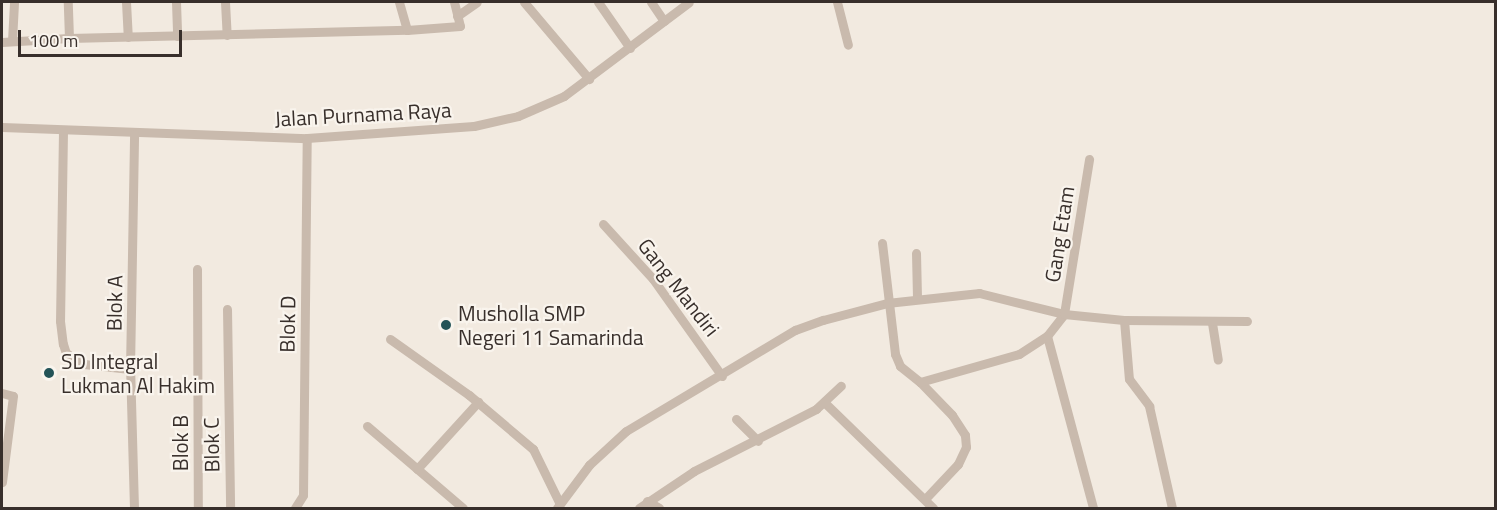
<!DOCTYPE html>
<html>
<head>
<meta charset="utf-8">
<style>
  body { margin:0 }
  #map { position:relative; width:1497px; height:510px; overflow:hidden; background:#f2eae0; font-family:"Titillium Web",sans-serif }
  div>[style] { position:absolute }
  [style*='--x'] { left:calc(var(--x)*1px); top:calc(var(--y)*1px); width:calc(var(--w)*1px); rotate:calc(var(--a)*1deg) }
  .minor>* { height:9px; margin:-4.5px; padding:0 4.5px; transform-origin:4.5px; border-radius:4.5px; background:#c9baad }
  .dots>* { width:16px; height:16px; translate:-50% -50%; box-sizing:border-box; border:3px solid #f9f4ed; border-radius:50% }
  span { translate:-50% -50%; white-space:nowrap; text-align:center; line-height:1.15; -webkit-text-stroke:4.5px #f9f4ed; paint-order:stroke }
  .street-label { font-size:21px; color:#382f2b }
  .poi-label { font-size:21px; color:#382f2b }
  .left { translate:0 -50%; text-align:left }
  .frame { position:absolute; inset:0; border:3px solid #382f2b; pointer-events:none }
  .scale { position:absolute; left:18px; top:30px; width:164px; height:27px; box-sizing:border-box; border:3px solid #382f2b; border-top:0; padding-left:8px; font-size:18px; line-height:21px; white-space:nowrap; color:#382f2b; -webkit-text-stroke:4px #f9f4ed; paint-order:stroke }
</style>
</head>
<body>
<div id="map">
  <div class="minor">
    <i style="--x:126;--y:2;--w:35;--a:87"></i>
    <i style="--x:176;--y:2;--w:34;--a:88"></i>
    <i style="--x:225;--y:2;--w:33;--a:87"></i>
    <i style="--x:524;--y:2;--w:101;--a:49.8"></i>
    <i style="--x:598;--y:2;--w:56;--a:55.2"></i>
    <i style="--x:651;--y:2;--w:23;--a:56"></i>
    <i style="--x:837;--y:2;--w:44;--a:75.7"></i>
    <i style="--x:457;--y:16;--w:24;--a:-35"></i>
    <i style="--x:407;--y:30;--w:53;--a:-4.3"></i>
    <i style="--x:460;--y:26;--w:25;--a:-104"></i>
    <i style="--x:69;--y:38;--w:338;--a:-1.4"></i>
    <i style="--x:407;--y:30;--w:29;--a:-106"></i>
    <i style="--x:12;--y:41;--w:39;--a:-87"></i>
    <i style="--x:2;--y:42;--w:67;--a:-3.4"></i>
    <i style="--x:69;--y:38;--w:36;--a:-92"></i>
    <i style="--x:2;--y:127;--w:305;--a:2.1"></i>
    <i style="--x:307;--y:138;--w:167;--a:-4.1"></i>
    <i style="--x:474;--y:126;--w:45;--a:-12.8"></i>
    <i style="--x:518;--y:116;--w:50;--a:-23.5"></i>
    <i style="--x:564;--y:96;--w:156;--a:-36.9"></i>
    <i style="--x:63;--y:131;--w:190;--a:90.9"></i>
    <i style="--x:60;--y:321;--w:23;--a:83"></i>
    <i style="--x:63;--y:344;--w:9;--a:72"></i>
    <i style="--x:66;--y:353;--w:21;--a:31"></i>
    <i style="--x:84;--y:364;--w:46;--a:6.2"></i>
    <i style="--x:603;--y:224;--w:74;--a:47.7"></i>
    <i style="--x:653;--y:279;--w:119;--a:54.6"></i>
    <i style="--x:882;--y:243;--w:112;--a:83.3"></i>
    <i style="--x:895;--y:354;--w:13;--a:67"></i>
    <i style="--x:900;--y:366;--w:26;--a:39"></i>
    <i style="--x:916;--y:253;--w:45;--a:88.7"></i>
    <i style="--x:197;--y:269;--w:239;--a:89.8"></i>
    <i style="--x:227;--y:309;--w:199;--a:89.1"></i>
    <i style="--x:1124;--y:320;--w:59;--a:85.2"></i>
    <i style="--x:1129;--y:379;--w:34;--a:53"></i>
    <i style="--x:1149;--y:406;--w:105;--a:77.3"></i>
    <i style="--x:1212;--y:323;--w:37;--a:81"></i>
    <i style="--x:1047;--y:336;--w:178;--a:75"></i>
    <i style="--x:390;--y:339;--w:97;--a:35.3"></i>
    <i style="--x:469;--y:395;--w:84;--a:40.2"></i>
    <i style="--x:533;--y:449;--w:61;--a:63.9"></i>
    <i style="--x:2;--y:393;--w:11;--a:15"></i>
    <i style="--x:13;--y:396;--w:87;--a:97.3"></i>
    <i style="--x:825;--y:403;--w:151;--a:44.2"></i>
    <i style="--x:736;--y:419;--w:31;--a:45"></i>
    <i style="--x:367;--y:426;--w:126;--a:40.5"></i>
    <i style="--x:417;--y:469;--w:91;--a:-47.7"></i>
    <i style="--x:925;--y:499;--w:48;--a:-46.7"></i>
    <i style="--x:958;--y:464;--w:19;--a:-65"></i>
    <i style="--x:966;--y:447;--w:12;--a:-95"></i>
    <i style="--x:965;--y:435;--w:24;--a:-123"></i>
    <i style="--x:952;--y:415;--w:46;--a:-134.1"></i>
    <i style="--x:920;--y:382;--w:103;--a:-15.8"></i>
    <i style="--x:1019;--y:354;--w:33;--a:-33"></i>
    <i style="--x:1047;--y:336;--w:28;--a:-52"></i>
    <i style="--x:1064;--y:314;--w:157;--a:-80.8"></i>
    <i style="--x:647;--y:501;--w:14;--a:30"></i>
    <i style="--x:134;--y:508;--w:139;--a:-91.6"></i>
    <i style="--x:130;--y:369;--w:235;--a:-89"></i>
    <i style="--x:295;--y:508;--w:15;--a:-58"></i>
    <i style="--x:303;--y:495;--w:357;--a:-89.4"></i>
    <i style="--x:557;--y:508;--w:54;--a:-53.3"></i>
    <i style="--x:589;--y:465;--w:50;--a:-42.6"></i>
    <i style="--x:626;--y:431;--w:197;--a:-30.9"></i>
    <i style="--x:795;--y:330;--w:30;--a:-20"></i>
    <i style="--x:823;--y:320;--w:66;--a:-14.9"></i>
    <i style="--x:887;--y:303;--w:93;--a:-6.2"></i>
    <i style="--x:979;--y:293;--w:88;--a:13.9"></i>
    <i style="--x:1064;--y:314;--w:60;--a:5.7"></i>
    <i style="--x:1124;--y:320;--w:123;--a:0.5"></i>
    <i style="--x:639;--y:508;--w:66;--a:-33.9"></i>
    <i style="--x:694;--y:471;--w:137;--a:-26.9"></i>
    <i style="--x:816;--y:409;--w:34;--a:-43"></i>
  </div>
  <div class="dots">
    <i style="left:446px;top:325px;background:#235357"></i>
    <i style="left:49px;top:373px;background:#235357"></i>
  </div>
  <div class="street-label">
    <span style="left:363px;top:114px;rotate:-3deg">Jalan Purnama Raya</span>
    <span style="left:1059px;top:234px;rotate:-81deg">Gang Etam</span>
    <span style="left:679px;top:287px;rotate:52deg">Gang Mandiri</span>
    <span style="left:114px;top:303px;rotate:-89deg">Blok A</span>
    <span style="left:287px;top:324px;rotate:-89deg">Blok D</span>
    <span style="left:180px;top:443px;rotate:-90deg">Blok B</span>
    <span style="left:211px;top:445px;rotate:-91deg">Blok C</span>
  </div>
  <div class="poi-label">
    <span class="left" style="left:458px;top:325px">Musholla SMP<br>Negeri 11 Samarinda</span>
    <span class="left" style="left:61px;top:373px">SD Integral<br>Lukman Al Hakim</span>
  </div>
  <div class="frame"></div>
  <div class="scale">100 m</div>
</div>
</body>
</html>
